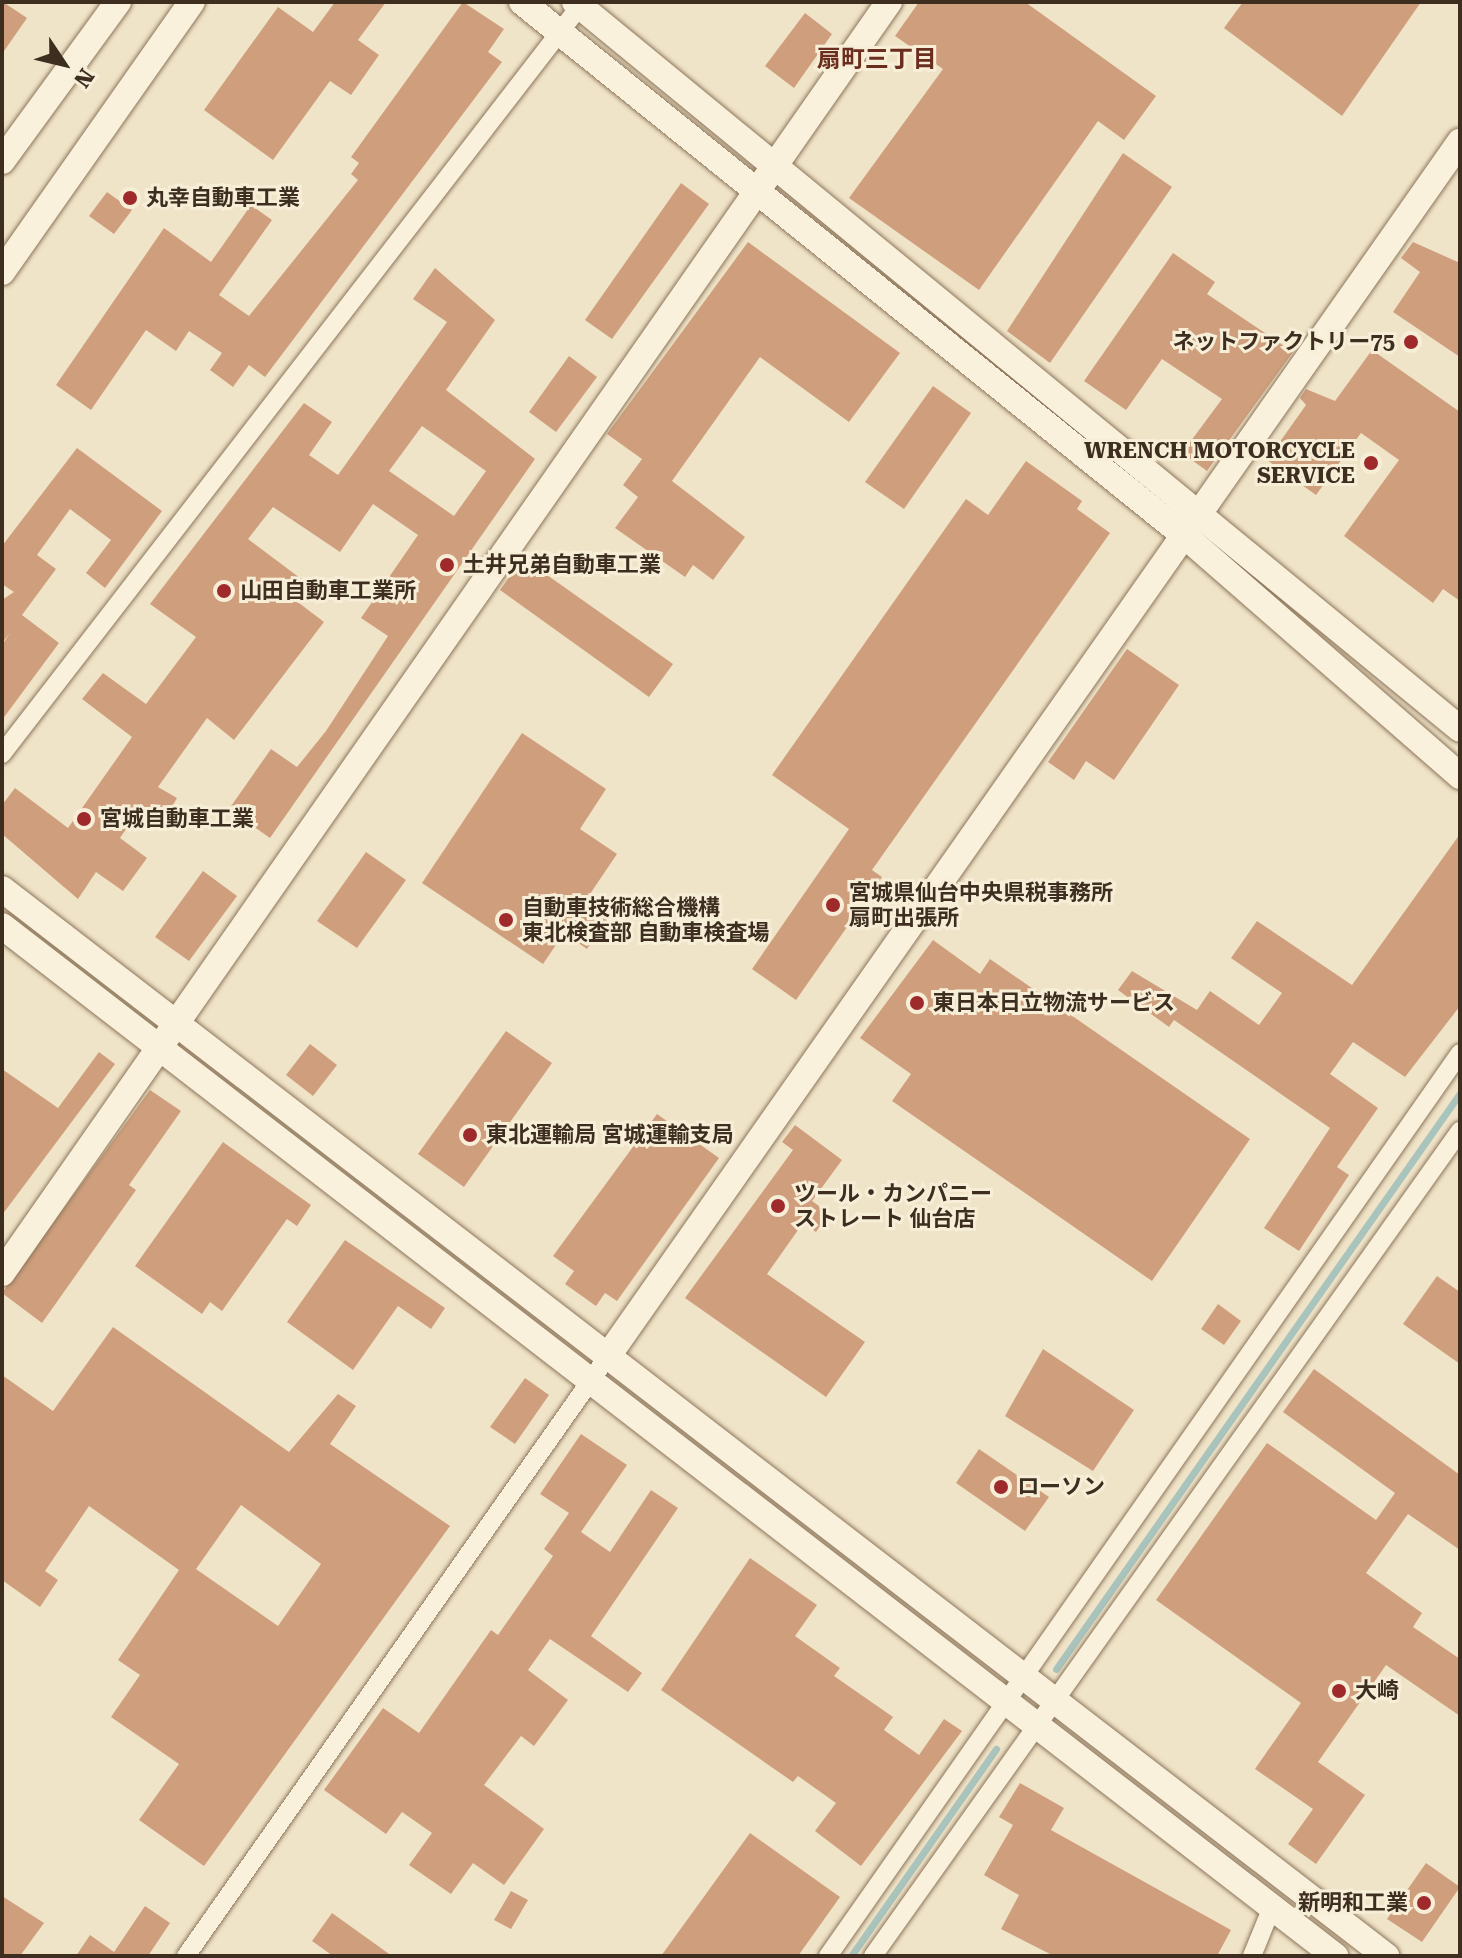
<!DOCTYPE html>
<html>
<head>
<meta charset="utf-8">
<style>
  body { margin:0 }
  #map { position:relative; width:1462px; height:1958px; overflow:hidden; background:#f0e4c8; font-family:"Roboto Serif","Noto Sans JP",serif }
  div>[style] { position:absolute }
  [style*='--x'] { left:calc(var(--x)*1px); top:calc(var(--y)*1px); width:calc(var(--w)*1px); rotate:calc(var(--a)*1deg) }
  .stream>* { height:7px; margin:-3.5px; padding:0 3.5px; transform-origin:3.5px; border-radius:3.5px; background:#a9c4bc }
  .building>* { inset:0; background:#cf9f7d }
  .roads { filter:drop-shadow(0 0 2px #8d765c) drop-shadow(0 0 2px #8d765c) }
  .street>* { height:18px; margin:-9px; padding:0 9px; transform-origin:9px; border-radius:9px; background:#faf1dc }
  .secondary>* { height:26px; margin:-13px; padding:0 13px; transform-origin:13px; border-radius:13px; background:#faf1dc }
  .dots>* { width:22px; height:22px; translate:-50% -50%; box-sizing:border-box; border:4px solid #f7eed8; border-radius:50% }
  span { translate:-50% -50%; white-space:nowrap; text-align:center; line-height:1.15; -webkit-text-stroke:6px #f7eed8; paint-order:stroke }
  .poi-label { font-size:22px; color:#3d2e20; font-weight:700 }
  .left { translate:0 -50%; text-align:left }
  .right { translate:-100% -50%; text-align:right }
  .neighbourhood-label { font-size:24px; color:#6b2e1e; font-weight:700 }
  .frame { position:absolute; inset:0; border:4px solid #3d2e20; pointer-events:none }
  .north { position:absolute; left:24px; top:24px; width:80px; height:80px; -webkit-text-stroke:6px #f7eed8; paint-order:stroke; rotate:125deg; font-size:22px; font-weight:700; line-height:32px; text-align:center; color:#3d2e20 }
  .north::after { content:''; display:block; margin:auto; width:28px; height:36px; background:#3d2e20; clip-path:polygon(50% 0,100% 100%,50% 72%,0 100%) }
</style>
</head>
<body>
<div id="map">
  <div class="stream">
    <i style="--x:1056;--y:1669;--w:704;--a:-54.95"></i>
    <i style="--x:851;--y:1956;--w:253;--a:-55"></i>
  </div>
  <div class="building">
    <i style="clip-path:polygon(3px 2px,27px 18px,2px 54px,2px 2px)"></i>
    <i style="clip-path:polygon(335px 2px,386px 2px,358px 40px,379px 55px,351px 95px,330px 81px,273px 160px,204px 110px,278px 7px,313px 32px)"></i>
    <i style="clip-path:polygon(463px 2px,504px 29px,488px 52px,502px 62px,265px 377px,249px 365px,233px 387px,210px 370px,222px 353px,189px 331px,176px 351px,146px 330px,91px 410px,56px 385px,164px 228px,211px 262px,251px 205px,272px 220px,219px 295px,249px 316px,358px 180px,351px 174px,359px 163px,351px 157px)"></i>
    <i style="clip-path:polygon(919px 2px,1025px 2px,1156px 96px,1124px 140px,1098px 121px,979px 290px,849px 198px,943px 69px,895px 36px)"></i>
    <i style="clip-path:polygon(1243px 2px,1421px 2px,1342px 116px,1224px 28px)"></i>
    <i style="clip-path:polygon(805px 13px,832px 34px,794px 88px,765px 66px)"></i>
    <i style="clip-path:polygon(1123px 153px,1172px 187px,1050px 363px,1007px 331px)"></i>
    <i style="clip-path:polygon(681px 183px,709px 204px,612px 339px,585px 320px)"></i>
    <i style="clip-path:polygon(107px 192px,132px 210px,114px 234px,89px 216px)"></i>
    <i style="clip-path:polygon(748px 242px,900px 353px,849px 422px,760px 357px,672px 481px,745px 537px,713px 580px,693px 565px,685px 577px,615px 528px,638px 497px,623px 485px,642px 459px,607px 434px)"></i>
    <i style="clip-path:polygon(1413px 242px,1460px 263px,1460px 357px,1393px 312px,1420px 272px,1401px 258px)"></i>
    <i style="clip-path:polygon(1173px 253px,1215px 282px,1207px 294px,1293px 352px,1207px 471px,1182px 453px,1222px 399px,1162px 359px,1126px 410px,1084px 381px)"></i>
    <i style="clip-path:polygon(evenodd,435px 268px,495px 320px,446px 390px,535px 459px,270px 838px,229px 809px,271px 749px,297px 767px,326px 731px,388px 636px,361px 618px,418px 535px,373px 504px,340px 552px,273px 507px,248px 539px,308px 584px,295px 600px,324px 622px,234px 740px,207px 718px,158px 787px,177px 798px,162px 824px,139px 810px,120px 838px,147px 858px,123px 891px,96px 872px,78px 899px,2px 834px,2px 805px,15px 788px,68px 828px,132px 737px,82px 699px,103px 673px,146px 704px,196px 637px,150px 604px,304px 403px,332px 422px,309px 455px,338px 475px,447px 322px,413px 299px,435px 268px,422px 426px,486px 471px,454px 516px,389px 471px,422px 426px)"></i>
    <i style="clip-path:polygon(1372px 350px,1460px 412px,1460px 601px,1443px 589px,1433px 603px,1344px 536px,1399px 460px,1361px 433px,1316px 495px,1267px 460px,1306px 405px,1300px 398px,1306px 389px,1335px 401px)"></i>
    <i style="clip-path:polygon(569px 356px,597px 377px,556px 432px,529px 412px)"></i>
    <i style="clip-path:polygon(933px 386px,971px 413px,904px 509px,865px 482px)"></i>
    <i style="clip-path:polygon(77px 448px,162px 511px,105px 588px,86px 573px,111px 540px,70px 509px,37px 555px,56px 569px,22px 615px,59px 643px,2px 720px,2px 645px,10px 633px,2px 643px,2px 600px,14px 592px,2px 584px,2px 546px)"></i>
    <i style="clip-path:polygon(1026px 461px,1082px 501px,1077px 509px,1110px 533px,872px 870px,882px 877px,796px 1000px,752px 969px,849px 829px,772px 775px,966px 499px,988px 515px)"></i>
    <i style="clip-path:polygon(523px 558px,673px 664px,649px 697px,500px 590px)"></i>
    <i style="clip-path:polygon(1127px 649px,1179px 685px,1114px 780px,1086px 761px,1074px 780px,1048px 762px)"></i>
    <i style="clip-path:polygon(522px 733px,606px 789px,580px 829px,617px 854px,590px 894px,613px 911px,587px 949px,564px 933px,543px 964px,422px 883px)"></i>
    <i style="clip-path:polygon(1460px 834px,1460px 1006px,1405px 1077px,1353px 1042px,1330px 1074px,1378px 1108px,1337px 1167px,1349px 1175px,1299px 1251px,1264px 1228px,1330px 1128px,1174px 1020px,1169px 1027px,1118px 990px,1132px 971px,1197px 1010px,1210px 991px,1259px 1025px,1282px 993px,1231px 958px,1257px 921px,1352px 985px)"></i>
    <i style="clip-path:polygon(366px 852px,406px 880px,357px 948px,317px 921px)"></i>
    <i style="clip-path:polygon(203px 871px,237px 896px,189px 961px,155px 937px)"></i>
    <i style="clip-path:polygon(933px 940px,980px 974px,990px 959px,1250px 1139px,1152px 1281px,892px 1101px,911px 1074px,860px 1038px)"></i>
    <i style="clip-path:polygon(506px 1031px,552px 1063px,464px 1187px,418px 1154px)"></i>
    <i style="clip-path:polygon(310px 1044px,337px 1065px,313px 1096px,286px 1075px)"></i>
    <i style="clip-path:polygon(99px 1052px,115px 1064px,2px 1215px,2px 1069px,58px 1108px)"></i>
    <i style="clip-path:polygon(150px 1090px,181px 1111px,129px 1185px,136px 1190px,42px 1323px,2px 1293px)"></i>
    <i style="clip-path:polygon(657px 1114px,719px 1158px,617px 1301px,605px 1293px,596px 1306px,565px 1284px,574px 1271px,553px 1256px)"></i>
    <i style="clip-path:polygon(795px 1125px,842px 1160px,812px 1201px,829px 1213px,816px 1232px,803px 1223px,767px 1274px,865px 1342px,826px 1397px,685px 1298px,793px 1150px,782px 1142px)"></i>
    <i style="clip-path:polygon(223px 1142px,311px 1205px,297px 1226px,287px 1219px,222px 1311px,210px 1302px,202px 1314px,135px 1266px)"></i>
    <i style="clip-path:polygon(345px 1240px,445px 1308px,431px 1329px,398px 1306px,353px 1370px,287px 1322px)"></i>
    <i style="clip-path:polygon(1437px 1276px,1460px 1292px,1460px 1364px,1403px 1324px)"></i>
    <i style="clip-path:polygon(1218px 1304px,1241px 1321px,1224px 1345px,1201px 1329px)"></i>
    <i style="clip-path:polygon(evenodd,113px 1327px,289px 1452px,338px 1394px,356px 1406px,330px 1444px,450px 1526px,204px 1866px,139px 1820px,179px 1764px,111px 1717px,140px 1675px,118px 1660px,179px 1570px,89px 1506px,45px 1571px,58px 1580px,40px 1607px,2px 1580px,2px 1375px,53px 1411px,113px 1327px,241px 1505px,321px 1564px,278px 1626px,196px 1569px,241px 1505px)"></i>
    <i style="clip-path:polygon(1043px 1349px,1134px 1410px,1093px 1471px,1005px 1416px)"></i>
    <i style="clip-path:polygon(1314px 1369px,1460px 1475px,1460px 1550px,1408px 1514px,1366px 1573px,1422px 1613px,1413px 1627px,1460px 1659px,1460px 1716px,1386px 1665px,1318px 1762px,1365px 1795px,1316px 1864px,1288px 1844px,1313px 1809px,1255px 1769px,1301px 1703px,1156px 1600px,1267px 1443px,1376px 1520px,1395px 1493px,1283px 1412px)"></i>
    <i style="clip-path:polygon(525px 1378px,549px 1395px,515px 1444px,490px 1427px)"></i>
    <i style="clip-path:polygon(581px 1434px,627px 1465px,581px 1532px,610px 1552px,651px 1490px,678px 1508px,591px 1636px,642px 1673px,628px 1692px,550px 1639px,528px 1670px,568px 1700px,534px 1746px,521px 1736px,484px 1785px,544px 1829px,504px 1885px,473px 1863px,451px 1894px,409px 1865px,432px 1833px,402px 1812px,386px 1834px,324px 1790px,383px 1708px,419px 1733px,491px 1630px,498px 1635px,553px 1556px,544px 1549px,569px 1513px,540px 1494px)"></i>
    <i style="clip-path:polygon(979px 1449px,1049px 1497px,1025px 1531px,956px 1483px)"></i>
    <i style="clip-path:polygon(750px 1558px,817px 1605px,795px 1636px,840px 1668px,834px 1676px,893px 1717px,884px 1730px,919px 1755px,944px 1719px,962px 1731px,861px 1866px,815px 1831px,836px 1803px,798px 1776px,793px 1782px,661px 1690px)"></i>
    <i style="clip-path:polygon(1020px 1783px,1064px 1808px,1051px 1830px,1231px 1930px,1217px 1956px,1054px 1956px,1001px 1929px,1019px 1895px,984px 1875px,1013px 1825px,999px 1817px)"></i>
    <i style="clip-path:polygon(750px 1833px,840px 1897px,798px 1956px,661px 1956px)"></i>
    <i style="clip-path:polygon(1426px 1863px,1460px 1887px,1422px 1942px,1387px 1919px)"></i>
    <i style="clip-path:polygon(511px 1891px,528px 1900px,511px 1929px,494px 1920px)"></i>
    <i style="clip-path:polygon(2px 1896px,44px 1923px,20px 1956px,2px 1956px)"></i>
    <i style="clip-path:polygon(145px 1906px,170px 1923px,148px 1956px,76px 1956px,90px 1935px,114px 1952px)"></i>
    <i style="clip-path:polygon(332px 1913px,392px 1956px,333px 1956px,312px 1941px)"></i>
  </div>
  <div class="roads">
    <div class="street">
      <i style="--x:2;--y:754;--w:945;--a:-52.31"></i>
      <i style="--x:186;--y:1956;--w:737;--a:-54.89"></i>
      <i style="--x:828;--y:1956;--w:1102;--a:-55.01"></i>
      <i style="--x:873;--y:1956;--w:1013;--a:-54.57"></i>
      <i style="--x:1252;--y:1956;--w:53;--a:-67.8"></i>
    </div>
    <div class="secondary">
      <i style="--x:522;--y:2;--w:851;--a:38.85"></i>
      <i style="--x:1185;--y:536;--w:365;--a:41.1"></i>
      <i style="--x:575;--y:2;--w:1145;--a:39.4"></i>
      <i style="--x:2;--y:161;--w:197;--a:-53.9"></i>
      <i style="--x:2;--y:272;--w:330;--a:-54.9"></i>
      <i style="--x:2;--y:889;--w:1748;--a:37.63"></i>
      <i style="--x:2;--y:926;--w:1685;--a:37.69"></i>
      <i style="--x:2;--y:1273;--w:1550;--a:-55.09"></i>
      <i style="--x:610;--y:1353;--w:1480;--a:-54.94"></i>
    </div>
  </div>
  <div class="dots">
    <i style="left:130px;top:198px;background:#9e2a2b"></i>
    <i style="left:1411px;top:342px;background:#9e2a2b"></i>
    <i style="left:1371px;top:463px;background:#9e2a2b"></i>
    <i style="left:447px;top:565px;background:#9e2a2b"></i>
    <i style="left:224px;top:591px;background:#9e2a2b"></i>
    <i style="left:84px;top:819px;background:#9e2a2b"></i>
    <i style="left:833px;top:905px;background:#9e2a2b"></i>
    <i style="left:506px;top:920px;background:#9e2a2b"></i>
    <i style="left:917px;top:1003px;background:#9e2a2b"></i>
    <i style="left:470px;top:1135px;background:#9e2a2b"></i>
    <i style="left:778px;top:1206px;background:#9e2a2b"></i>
    <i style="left:1001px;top:1487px;background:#9e2a2b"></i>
    <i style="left:1339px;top:1691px;background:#9e2a2b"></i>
    <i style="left:1424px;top:1903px;background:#9e2a2b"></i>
  </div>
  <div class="poi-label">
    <span class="left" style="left:146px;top:198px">丸幸自動車工業</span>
    <span class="right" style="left:1395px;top:342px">ネットファクトリー75</span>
    <span class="right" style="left:1355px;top:463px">WRENCH MOTORCYCLE<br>SERVICE</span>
    <span class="left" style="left:463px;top:565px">土井兄弟自動車工業</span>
    <span class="left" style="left:240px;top:591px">山田自動車工業所</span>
    <span class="left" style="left:100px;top:819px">宮城自動車工業</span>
    <span class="left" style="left:849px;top:905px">宮城県仙台中央県税事務所<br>扇町出張所</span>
    <span class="left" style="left:522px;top:920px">自動車技術総合機構<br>東北検査部 自動車検査場</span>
    <span class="left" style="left:933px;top:1003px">東日本日立物流サービス</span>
    <span class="left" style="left:486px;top:1135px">東北運輸局 宮城運輸支局</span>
    <span class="left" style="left:794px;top:1206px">ツール・カンパニー<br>ストレート 仙台店</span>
    <span class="left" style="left:1017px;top:1487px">ローソン</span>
    <span class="left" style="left:1355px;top:1691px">大崎</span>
    <span class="right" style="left:1408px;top:1903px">新明和工業</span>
  </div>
  <div class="neighbourhood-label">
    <span style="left:877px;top:60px">扇町三丁目</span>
  </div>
  <div class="frame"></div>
  <div class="north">N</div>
</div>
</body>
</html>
